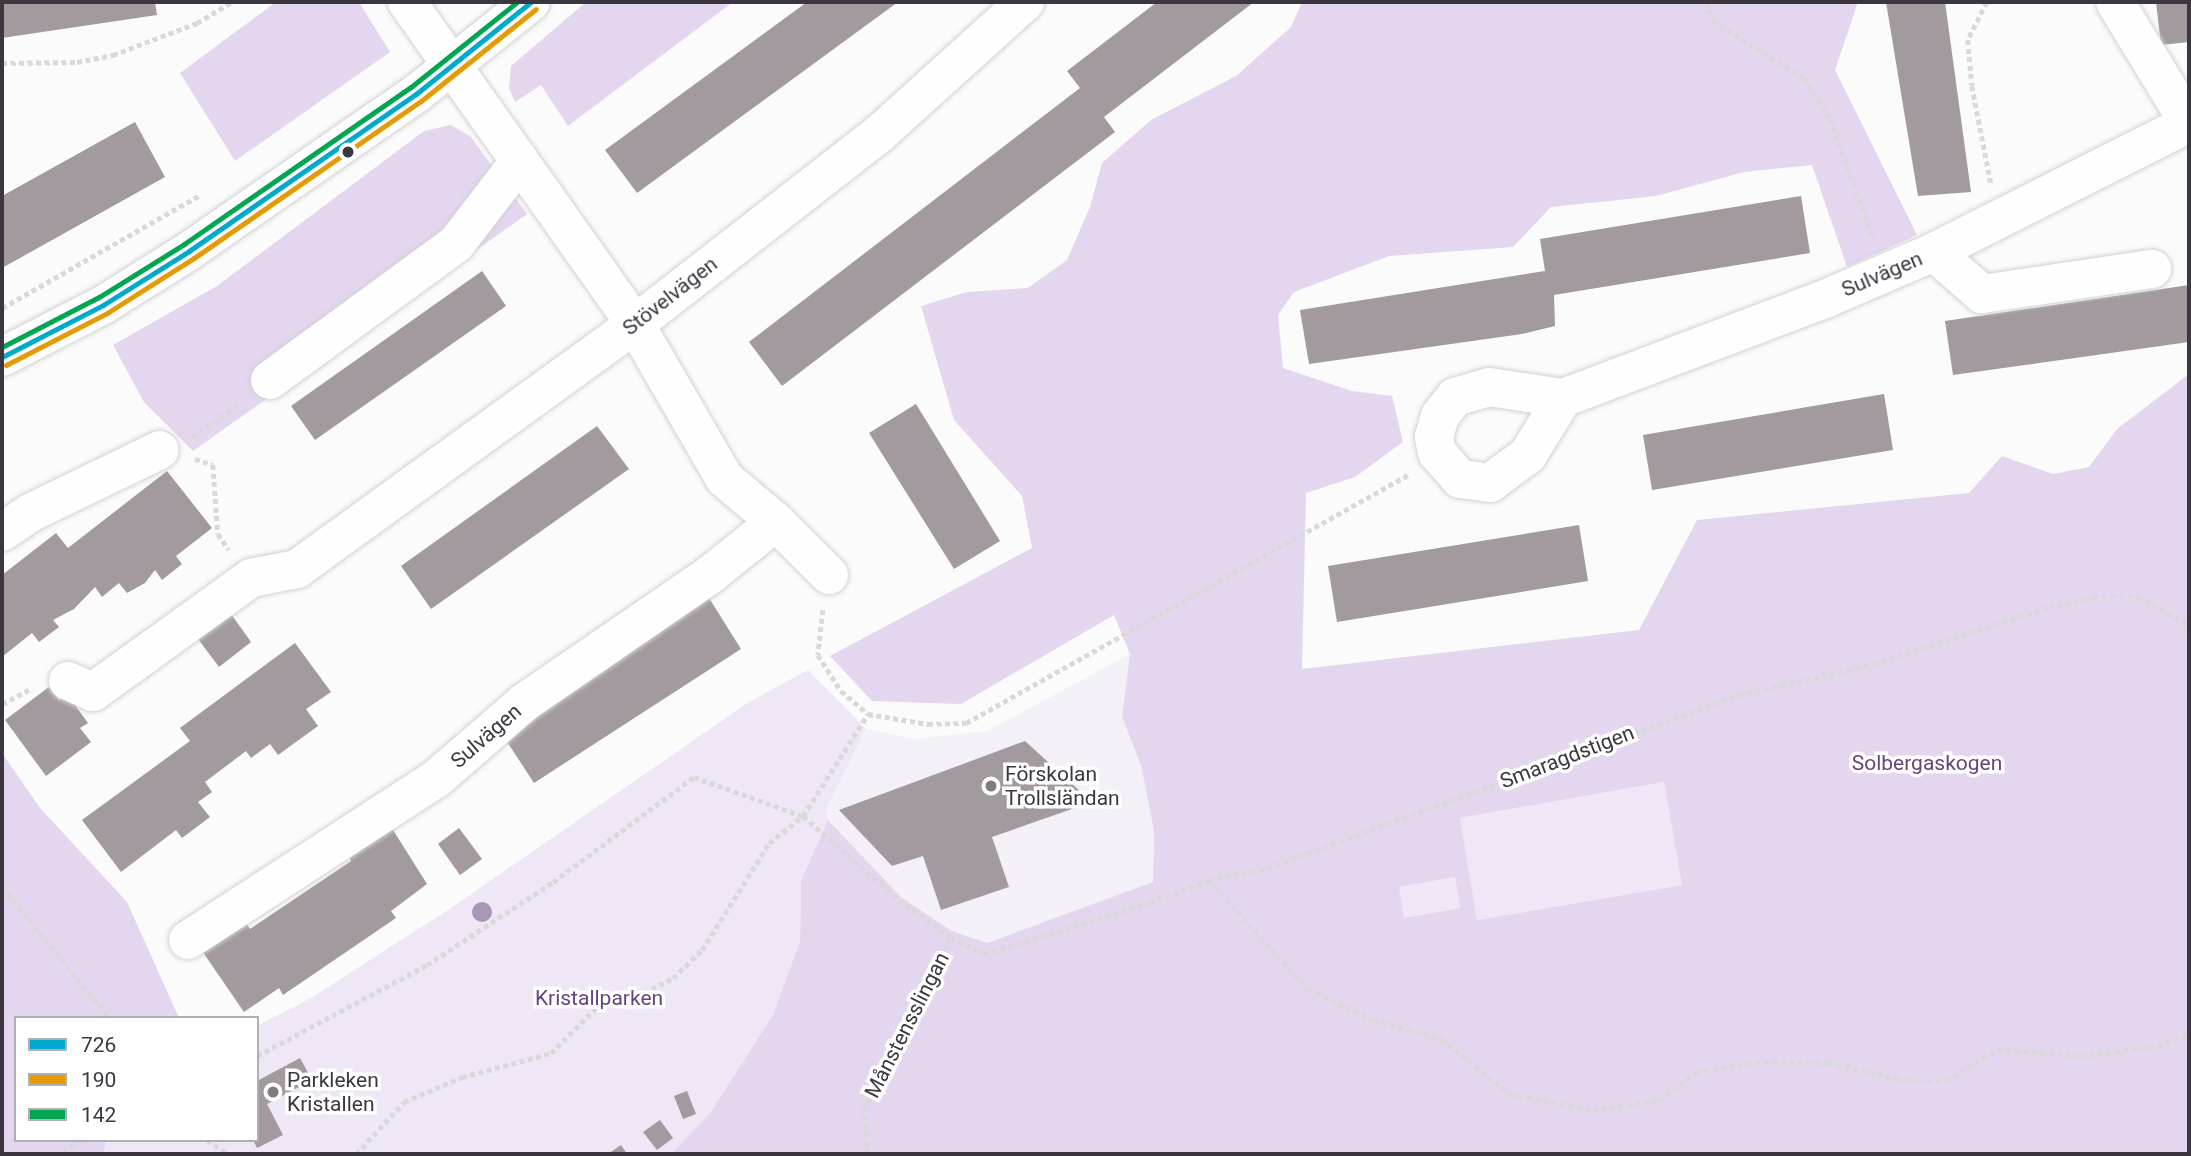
<!DOCTYPE html>
<html>
<head>
<meta charset="utf-8">
<style>
  body { margin:0 }
  #map { position:relative; width:2191px; height:1156px; overflow:hidden; background:#fbfbfb; font-family:Roboto,sans-serif }
  div>[style] { position:absolute }
  [style*='--x'] { left:calc(var(--x)*1px); top:calc(var(--y)*1px); width:calc(var(--w)*1px); rotate:calc(var(--a)*1deg) }
  .built>* { inset:0; background:#f4f0f8 }
  .green>* { inset:0; background:#efe6f6 }
  .forest>* { inset:0; background:#e4d6ee }
  .building>* { inset:0; background:#a29a9e }
  .path>* { height:4.5px; margin-top:-2.25px; transform-origin:0; background:repeating-linear-gradient(90deg,#d9d9da 0 5px,transparent 0 8.5px) }
  .roads { filter:drop-shadow(0 0 2px #d3d0d5) drop-shadow(0 0 2px #d3d0d5) }
  .minor>* { height:38px; margin:-19px; padding:0 19px; transform-origin:19px; border-radius:19px; background:#fefefe }
  .bus-1>* { height:5px; margin:-2.5px; padding:0 2.5px; transform-origin:2.5px; border-radius:2.5px; background:#00a9ce }
  .bus-2>* { height:5px; margin:-2.5px; padding:0 2.5px; transform-origin:2.5px; border-radius:2.5px; background:#e49b06 }
  .bus-3>* { height:5px; margin:-2.5px; padding:0 2.5px; transform-origin:2.5px; border-radius:2.5px; background:#00a651 }
  .trees>* { width:20px; height:20px; margin:-10px; border-radius:50%; background:#a896b5 }
  .dots>* { width:19px; height:19px; translate:-50% -50%; box-sizing:border-box; border:4px solid #fff; border-radius:50% }
  span { translate:-50% -50%; white-space:nowrap; text-align:center; line-height:1.15; -webkit-text-stroke:7px #fff; paint-order:stroke }
  .street-label { font-size:21px; color:#3b3640 }
  .park-label { font-size:21px; color:#65447c }
  .poi-label { font-size:21px; color:#3b3640 }
  .left { translate:0 -50%; text-align:left }
  .frame { position:absolute; inset:0; border:4px solid #3b3640; pointer-events:none }
  .legend { position:absolute; left:14px; top:1016px; width:245px; height:126px; box-sizing:border-box; background:#fff; border:2px solid #b1afb3; margin:0; padding:9px 12px; list-style:none; font-size:21px; color:#3b3640 }
  .legend li { display:flex; align-items:center; gap:14px; height:35px }
  .legend b { width:35px; border:2px solid #b1afb3 }
</style>
</head>
<body>
<div id="map">
  <div class="built">
    <i style="clip-path:polygon(1130px 654px,1122px 717px,1141px 765px,1154px 831px,1153px 882px,987px 943px,952px 931px,901px 897px,828px 820px,827px 807px,866px 729px,916px 739px,987px 731px)"></i>
  </div>
  <div class="green">
    <i style="clip-path:polygon(808px 670px,866px 729px,827px 807px,828px 820px,801px 881px,800px 941px,773px 1015px,710px 1113px,671px 1154px,104px 1154px,106px 1140px,257px 1140px,257px 1026px,311px 998px,448px 910px,749px 702px)"></i>
    <i style="clip-path:polygon(1664px 782px,1682px 885px,1477px 920px,1460px 818px)"></i>
    <i style="clip-path:polygon(1455px 877px,1460px 908px,1404px 918px,1398px 887px)"></i>
  </div>
  <div class="forest">
    <i style="clip-path:polygon(276px 2px,359px 2px,390px 52px,235px 161px,180px 73px)"></i>
    <i style="clip-path:polygon(586px 2px,733px 2px,568px 126px,541px 85px,515px 102px,509px 88px,511px 66px)"></i>
    <i style="clip-path:polygon(evenodd,1302px 2px,1858px 2px,1835px 70px,1917px 235px,1847px 267px,1812px 165px,1744px 172px,1656px 196px,1551px 207px,1513px 247px,1389px 256px,1294px 292px,1278px 315px,1283px 368px,1352px 391px,1392px 396px,1403px 442px,1355px 477px,1306px 493px,1302px 669px,1639px 630px,1697px 520px,1969px 493px,2002px 456px,2053px 474px,2089px 467px,2117px 429px,2189px 374px,2189px 1154px,671px 1154px,710px 1113px,773px 1015px,800px 941px,801px 881px,828px 820px,901px 897px,952px 931px,987px 943px,1153px 882px,1154px 831px,1141px 765px,1122px 717px,1130px 654px,1114px 615px,961px 704px,872px 701px,830px 656px,1032px 548px,1022px 496px,954px 420px,921px 306px,967px 292px,1028px 288px,1067px 260px,1090px 207px,1102px 163px,1151px 120px,1236px 76px,1291px 27px,1302px 2px,1664px 782px,1682px 885px,1477px 920px,1460px 818px,1664px 782px,1302px 2px,1455px 877px,1460px 908px,1404px 918px,1399px 887px,1455px 877px)"></i>
    <i style="clip-path:polygon(451px 125px,471px 137px,527px 214px,193px 451px,144px 402px,113px 345px,217px 286px,424px 131px)"></i>
    <i style="clip-path:polygon(2px 753px,40px 808px,127px 902px,179px 1018px,16px 1018px,16px 1140px,106px 1140px,104px 1154px,2px 1154px)"></i>
  </div>
  <div class="building">
    <i style="clip-path:polygon(2px 2px,155px 2px,157px 15px,2px 38px)"></i>
    <i style="clip-path:polygon(807px 2px,898px 2px,637px 193px,605px 150px)"></i>
    <i style="clip-path:polygon(1157px 2px,1254px 2px,1104px 117px,1115px 132px,782px 386px,749px 342px,1080px 88px,1067px 71px)"></i>
    <i style="clip-path:polygon(1886px 2px,1945px 2px,1971px 192px,1918px 196px)"></i>
    <i style="clip-path:polygon(2156px 2px,2189px 2px,2189px 42px,2161px 45px)"></i>
    <i style="clip-path:polygon(135px 122px,165px 177px,2px 268px,2px 196px)"></i>
    <i style="clip-path:polygon(1801px 196px,1810px 253px,1554px 295px,1555px 326px,1522px 334px,1309px 364px,1300px 310px,1545px 271px,1540px 239px)"></i>
    <i style="clip-path:polygon(482px 271px,506px 306px,315px 440px,291px 406px)"></i>
    <i style="clip-path:polygon(2189px 285px,2189px 342px,1953px 375px,1945px 321px)"></i>
    <i style="clip-path:polygon(1884px 394px,1893px 450px,1652px 490px,1643px 435px)"></i>
    <i style="clip-path:polygon(916px 404px,1000px 541px,954px 569px,869px 433px)"></i>
    <i style="clip-path:polygon(597px 426px,629px 469px,431px 609px,401px 566px)"></i>
    <i style="clip-path:polygon(167px 471px,212px 528px,176px 556px,182px 564px,162px 580px,155px 570px,145px 583px,127px 593px,119px 583px,102px 597px,95px 587px,74px 609px,53px 620px,59px 627px,39px 642px,32px 633px,2px 657px,2px 575px,56px 533px,68px 548px)"></i>
    <i style="clip-path:polygon(1579px 525px,1588px 581px,1337px 622px,1328px 566px)"></i>
    <i style="clip-path:polygon(709px 598px,741px 649px,534px 783px,500px 731px)"></i>
    <i style="clip-path:polygon(231px 614px,251px 642px,219px 667px,198px 639px)"></i>
    <i style="clip-path:polygon(295px 643px,331px 692px,306px 709px,318px 726px,278px 755px,270px 744px,251px 758px,246px 751px,205px 782px,212px 792px,198px 802px,210px 817px,182px 838px,176px 830px,121px 872px,82px 820px,190px 741px,180px 728px)"></i>
    <i style="clip-path:polygon(49px 687px,59px 700px,67px 694px,88px 723px,80px 728px,91px 742px,46px 776px,5px 720px)"></i>
    <i style="clip-path:polygon(1025px 741px,1092px 802px,992px 837px,1009px 887px,941px 910px,923px 856px,892px 866px,839px 810px)"></i>
    <i style="clip-path:polygon(388px 822px,427px 884px,391px 911px,396px 918px,283px 995px,279px 988px,244px 1012px,200px 948px,245px 921px,250px 929px,351px 861px,346px 852px)"></i>
    <i style="clip-path:polygon(459px 828px,482px 859px,460px 875px,438px 844px)"></i>
    <i style="clip-path:polygon(300px 1058px,312px 1080px,267px 1104px,283px 1135px,257px 1148px,253px 1140px,257px 1140px,257px 1081px)"></i>
    <i style="clip-path:polygon(687px 1091px,696px 1114px,683px 1119px,674px 1096px)"></i>
    <i style="clip-path:polygon(660px 1120px,673px 1138px,657px 1150px,643px 1132px)"></i>
    <i style="clip-path:polygon(621px 1145px,627px 1154px,608px 1154px)"></i>
  </div>
  <div class="path">
    <i style="--x:1707;--y:2;--w:20;--a:72"></i>
    <i style="--x:1713;--y:21;--w:107;--a:32.1"></i>
    <i style="--x:1804;--y:78;--w:49;--a:57.6"></i>
    <i style="--x:1830;--y:119;--w:128;--a:69.9"></i>
    <i style="--x:1987;--y:2;--w:42;--a:116.6"></i>
    <i style="--x:1968;--y:40;--w:46;--a:85"></i>
    <i style="--x:1972;--y:86;--w:100;--a:79"></i>
    <i style="--x:2;--y:63;--w:75;--a:-0.8"></i>
    <i style="--x:77;--y:62;--w:37;--a:-11"></i>
    <i style="--x:113;--y:55;--w:90;--a:-20.9"></i>
    <i style="--x:197;--y:23;--w:41;--a:-31"></i>
    <i style="--x:2;--y:308;--w:228;--a:-29.7"></i>
    <i style="--x:192;--y:437;--w:61;--a:-35"></i>
    <i style="--x:195;--y:459;--w:19;--a:18"></i>
    <i style="--x:213;--y:465;--w:69;--a:85.9"></i>
    <i style="--x:218;--y:534;--w:19;--a:55"></i>
    <i style="--x:823;--y:610;--w:45;--a:96.3"></i>
    <i style="--x:818;--y:655;--w:43;--a:57.4"></i>
    <i style="--x:841;--y:691;--w:35;--a:40"></i>
    <i style="--x:868;--y:714;--w:61;--a:9.5"></i>
    <i style="--x:928;--y:724;--w:38;--a:-2"></i>
    <i style="--x:966;--y:723;--w:507;--a:-29.3"></i>
    <i style="--x:2;--y:704;--w:34;--a:-28"></i>
    <i style="--x:1209;--y:880;--w:147;--a:47.8"></i>
    <i style="--x:1308;--y:989;--w:73;--a:25.2"></i>
    <i style="--x:1374;--y:1020;--w:71;--a:15.6"></i>
    <i style="--x:1442;--y:1039;--w:87;--a:39"></i>
    <i style="--x:1510;--y:1094;--w:85;--a:10.9"></i>
    <i style="--x:1593;--y:1110;--w:67;--a:-8.6"></i>
    <i style="--x:1659;--y:1100;--w:46;--a:-37.1"></i>
    <i style="--x:1696;--y:1072;--w:69;--a:-9.2"></i>
    <i style="--x:1764;--y:1061;--w:64;--a:1.8"></i>
    <i style="--x:1828;--y:1063;--w:84;--a:12.4"></i>
    <i style="--x:1910;--y:1081;--w:36;--a:0"></i>
    <i style="--x:1946;--y:1081;--w:61;--a:-31.6"></i>
    <i style="--x:1998;--y:1049;--w:83;--a:4.8"></i>
    <i style="--x:2081;--y:1056;--w:78;--a:-7.4"></i>
    <i style="--x:2158;--y:1046;--w:33;--a:-20"></i>
    <i style="--x:2;--y:887;--w:170;--a:50.5"></i>
    <i style="--x:257;--y:1056;--w:193;--a:-28.2"></i>
    <i style="--x:427;--y:965;--w:151;--a:-33.4"></i>
    <i style="--x:553;--y:882;--w:176;--a:-36.7"></i>
    <i style="--x:694;--y:777;--w:116;--a:19.7"></i>
    <i style="--x:803;--y:816;--w:128;--a:41.2"></i>
    <i style="--x:899;--y:900;--w:64;--a:36.2"></i>
    <i style="--x:951;--y:938;--w:37;--a:26"></i>
    <i style="--x:984;--y:954;--w:173;--a:-17.2"></i>
    <i style="--x:1149;--y:903;--w:64;--a:-21"></i>
    <i style="--x:1209;--y:880;--w:59;--a:-11.7"></i>
    <i style="--x:1267;--y:868;--w:503;--a:-20.13"></i>
    <i style="--x:1739;--y:695;--w:138;--a:-13"></i>
    <i style="--x:1873;--y:664;--w:185;--a:-17.9"></i>
    <i style="--x:2049;--y:607;--w:46;--a:-12.5"></i>
    <i style="--x:2094;--y:597;--w:44;--a:0"></i>
    <i style="--x:2138;--y:597;--w:58;--a:28.8"></i>
    <i style="--x:207;--y:1140;--w:25;--a:34"></i>
    <i style="--x:55;--y:1154;--w:33;--a:-25"></i>
    <i style="--x:356;--y:1154;--w:71;--a:-47.3"></i>
    <i style="--x:404;--y:1102;--w:63;--a:-23.3"></i>
    <i style="--x:462;--y:1077;--w:92;--a:-15.1"></i>
    <i style="--x:551;--y:1053;--w:74;--a:-45"></i>
    <i style="--x:603;--y:1001;--w:42;--a:-11"></i>
    <i style="--x:644;--y:993;--w:33;--a:-27"></i>
    <i style="--x:673;--y:978;--w:40;--a:-44"></i>
    <i style="--x:702;--y:950;--w:126;--a:-57.9"></i>
    <i style="--x:769;--y:843;--w:43;--a:-38.5"></i>
    <i style="--x:803;--y:816;--w:121;--a:-57.5"></i>
    <i style="--x:867;--y:1154;--w:44;--a:-93.9"></i>
    <i style="--x:864;--y:1110;--w:193;--a:-63.2"></i>
  </div>
  <div class="roads">
    <div class="minor">
      <i style="--x:407;--y:2;--w:395;--a:54.7"></i>
      <i style="--x:635;--y:324;--w:179;--a:59.9"></i>
      <i style="--x:725;--y:479;--w:67;--a:40.1"></i>
      <i style="--x:776;--y:522;--w:75;--a:45"></i>
      <i style="--x:2115;--y:2;--w:142;--a:58.6"></i>
      <i style="--x:1934;--y:252;--w:64;--a:41.2"></i>
      <i style="--x:1982;--y:294;--w:172;--a:-8.4"></i>
      <i style="--x:2;--y:357;--w:114;--a:-27.2"></i>
      <i style="--x:103;--y:305;--w:102;--a:-32.1"></i>
      <i style="--x:189;--y:251;--w:276;--a:-34.7"></i>
      <i style="--x:416;--y:94;--w:147;--a:-38.7"></i>
      <i style="--x:270;--y:380;--w:230;--a:-36.2"></i>
      <i style="--x:456;--y:244;--w:103;--a:-52.5"></i>
      <i style="--x:1563;--y:398;--w:67;--a:121.6"></i>
      <i style="--x:1528;--y:455;--w:47;--a:143.6"></i>
      <i style="--x:1490;--y:483;--w:30;--a:-172"></i>
      <i style="--x:1460;--y:479;--w:35;--a:-131"></i>
      <i style="--x:1437;--y:453;--w:16;--a:-101"></i>
      <i style="--x:1434;--y:437;--w:22;--a:-74"></i>
      <i style="--x:1440;--y:416;--w:24;--a:-52"></i>
      <i style="--x:1455;--y:397;--w:35;--a:-16"></i>
      <i style="--x:1489;--y:387;--w:75;--a:8.5"></i>
      <i style="--x:1563;--y:398;--w:280;--a:-20.7"></i>
      <i style="--x:1825;--y:299;--w:119;--a:-23.3"></i>
      <i style="--x:1934;--y:252;--w:286;--a:-26.8"></i>
      <i style="--x:2;--y:532;--w:34;--a:-34"></i>
      <i style="--x:30;--y:513;--w:144;--a:-25.9"></i>
      <i style="--x:68;--y:681;--w:27;--a:24"></i>
      <i style="--x:93;--y:692;--w:195;--a:-35.8"></i>
      <i style="--x:251;--y:578;--w:47;--a:-11.1"></i>
      <i style="--x:297;--y:569;--w:417;--a:-35.9"></i>
      <i style="--x:635;--y:324;--w:309;--a:-37.9"></i>
      <i style="--x:879;--y:134;--w:197;--a:-42.1"></i>
      <i style="--x:188;--y:940;--w:296;--a:-33"></i>
      <i style="--x:436;--y:779;--w:118;--a:-40.9"></i>
      <i style="--x:525;--y:702;--w:226;--a:-34.5"></i>
      <i style="--x:711;--y:574;--w:83;--a:-38.7"></i>
    </div>
  </div>
  <div class="bus-1">
    <i style="--x:2;--y:357;--w:114;--a:-27.2"></i>
    <i style="--x:103;--y:305;--w:102;--a:-32.1"></i>
    <i style="--x:189;--y:251;--w:276;--a:-34.7"></i>
    <i style="--x:416;--y:94;--w:147;--a:-38.7"></i>
  </div>
  <div class="bus-2">
    <i style="--x:6;--y:365;--w:114;--a:-27.2"></i>
    <i style="--x:107;--y:313;--w:103;--a:-32.3"></i>
    <i style="--x:194;--y:258;--w:276;--a:-34.7"></i>
    <i style="--x:421;--y:101;--w:147;--a:-38.7"></i>
  </div>
  <div class="bus-3">
    <i style="--x:2;--y:347;--w:109;--a:-27.3"></i>
    <i style="--x:99;--y:297;--w:100;--a:-31.9"></i>
    <i style="--x:184;--y:244;--w:276;--a:-34.7"></i>
    <i style="--x:411;--y:87;--w:136;--a:-38.7"></i>
  </div>
  <div class="trees">
    <i style="left:482px;top:912px"></i>
  </div>
  <div class="dots">
    <i style="left:348px;top:152px;background:#3b3640"></i>
    <i style="left:991px;top:786px;background:#7e7b81"></i>
    <i style="left:273px;top:1092px;background:#7e7b81"></i>
  </div>
  <div class="street-label">
    <span style="left:1882px;top:274px;rotate:-23deg">Sulvägen</span>
    <span style="left:670px;top:296px;rotate:-38deg">Stövelvägen</span>
    <span style="left:486px;top:736px;rotate:-41deg">Sulvägen</span>
    <span style="left:1567px;top:757px;rotate:-21deg">Smaragdstigen</span>
    <span style="left:907px;top:1025px;rotate:-63deg">Månstensslingan</span>
  </div>
  <div class="park-label">
    <span style="left:1927px;top:763px">Solbergaskogen</span>
    <span style="left:599px;top:998px">Kristallparken</span>
  </div>
  <div class="poi-label">
    <span class="left" style="left:1005px;top:786px">Förskolan<br>Trollsländan</span>
    <span class="left" style="left:287px;top:1092px">Parkleken<br>Kristallen</span>
  </div>
  <div class="frame"></div>
  <ul class="legend">
  <li><b style="height:9px;background:#00a9ce"></b>726</li>
  <li><b style="height:9px;background:#e49b06"></b>190</li>
  <li><b style="height:9px;background:#00a651"></b>142</li>
  </ul>
</div>
</body>
</html>
